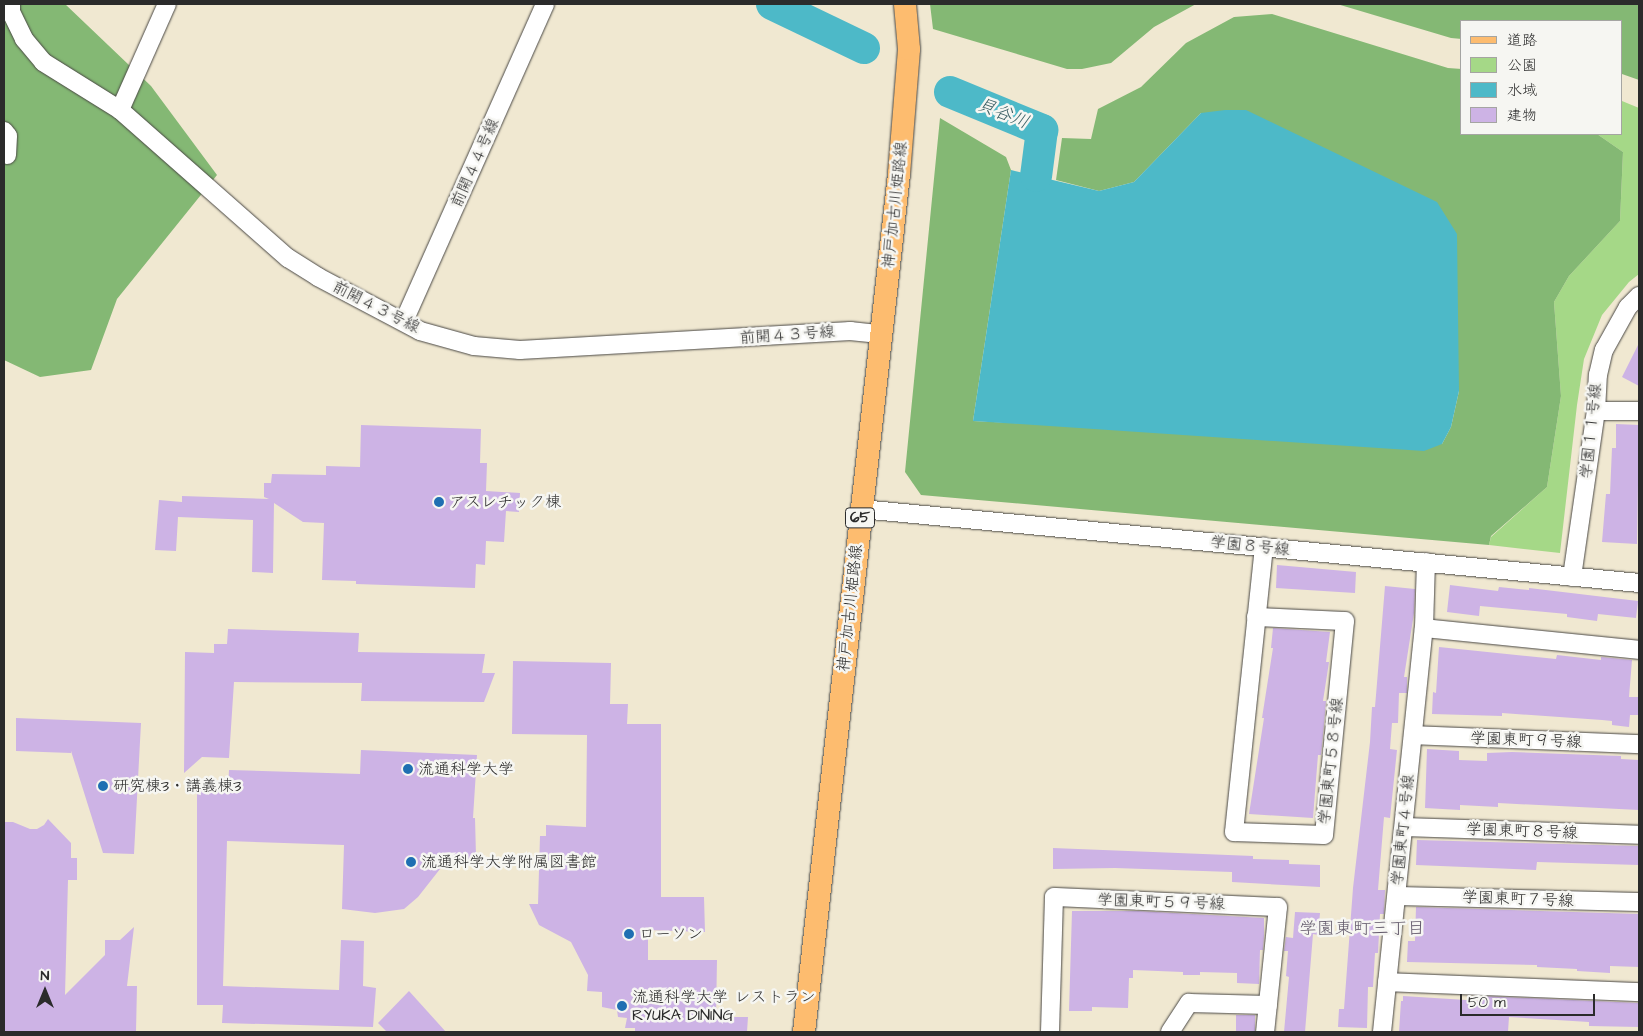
<!DOCTYPE html>
<html>
<head>
<meta charset="utf-8">
<style>
  body { margin:0 }
  #map { position:relative; width:1643px; height:1036px; overflow:hidden; background:#f0e8d1; font-family:"Architects Daughter","Klee One",sans-serif }
  div>[style] { position:absolute }
  [style*='--x'] { left:calc(var(--x)*1px); top:calc(var(--y)*1px); width:calc(var(--w)*1px); rotate:calc(var(--a)*1deg) }
  .green>* { inset:0; background:#a5d887 }
  .forest>* { inset:0; background:#84b874 }
  .water>* { inset:0; background:#4db9c8 }
  .river>* { height:32px; margin:-16px; padding:0 16px; transform-origin:16px; border-radius:16px; background:#4db9c8 }
  .building>* { inset:0; background:#cdb3e5 }
  .roads { filter:drop-shadow(0 0 1px #494744) drop-shadow(0 0 1px #494744) }
  .minor>* { height:18px; margin:-9px; padding:0 9px; transform-origin:9px; border-radius:9px; background:#fff }
  .major>* { height:22px; margin:-11px; padding:0 11px; transform-origin:11px; border-radius:11px; background:#fdbc6f }
  .dots>* { width:14px; height:14px; translate:-50% -50%; box-sizing:border-box; border:2px solid #f6f6f2; border-radius:50% }
  span { translate:-50% -50%; white-space:nowrap; text-align:center; line-height:1.15; -webkit-text-stroke:5px #f6f6f2; paint-order:stroke }
  .shield-label span { padding:1px 4px; background:#f6f6f2; border:1px solid; border-radius:4px; -webkit-text-stroke-width:0 }
  .shield-label { font-size:15px; color:#2b2b2b; font-weight:700 }
  .street-label { font-size:16px; color:#2b2b2b }
  .poi-label { font-size:16px; color:#2b2b2b }
  .left { translate:0 -50%; text-align:left }
  .water-label { font-size:18px; color:#375d62; font-style:italic }
  .neighbourhood-label { font-size:18px; color:#645b6c }
  .frame { position:absolute; inset:0; border:5px solid #2b2b2b; pointer-events:none }
  .legend { position:absolute; left:1460px; top:20px; width:162px; height:115px; box-sizing:border-box; background:#f6f6f2; border:1px solid #a5a5a2; margin:0; padding:6px 9px; list-style:none; font-size:15px; color:#2b2b2b }
  .legend li { display:flex; align-items:center; gap:10px; height:25px }
  .legend b { width:25px; border:1px solid #a5a5a2 }
  .north { position:absolute; left:20px; top:966px; width:50px; height:50px; -webkit-text-stroke:4px #f6f6f2; paint-order:stroke; rotate:0deg; font-size:14px; font-weight:700; line-height:20px; text-align:center; color:#2b2b2b }
  .north::after { content:''; display:block; margin:auto; width:18px; height:22px; background:#2b2b2b; clip-path:polygon(50% 0,100% 100%,50% 72%,0 100%) }
  .scale { position:absolute; left:1460px; top:994px; width:135px; height:22px; box-sizing:border-box; border:2px solid #2b2b2b; border-top:0; padding-left:6px; font-size:15px; line-height:18px; white-space:nowrap; color:#2b2b2b; -webkit-text-stroke:4px #f6f6f2; paint-order:stroke }
</style>
</head>
<body>
<div id="map">
  <div class="green">
    <i style="clip-path:polygon(1622px 101px,1639px 108px,1639px 274px,1629px 282px,1602px 315px,1584px 359px,1577px 405px,1560px 553px,1489px 545px,1491px 537px,1547px 487px,1561px 396px,1554px 302px,1569px 276px,1620px 221px,1623px 152px,1597px 134px,1622px 134px)"></i>
  </div>
  <div class="forest">
    <i style="clip-path:polygon(4px 4px,65px 4px,151px 86px,217px 175px,117px 299px,91px 370px,40px 377px,4px 360px)"></i>
    <i style="clip-path:polygon(930px 4px,1196px 4px,1154px 27px,1111px 63px,1082px 69px,1067px 69px,933px 29px)"></i>
    <i style="clip-path:polygon(1337px 4px,1639px 4px,1639px 80px,1622px 74px,1622px 21px,1462px 21px,1462px 39px,1451px 38px)"></i>
    <i style="clip-path:polygon(1272px 14px,1448px 68px,1462px 69px,1462px 134px,1597px 134px,1623px 152px,1620px 221px,1569px 276px,1554px 302px,1561px 396px,1547px 487px,1491px 536px,1489px 545px,921px 495px,905px 472px,940px 118px,1006px 157px,1011px 170px,973px 421px,1442px 444px,1451px 427px,1459px 391px,1201px 113px,1134px 182px,1099px 191px,1056px 180px,1062px 138px,1091px 139px,1098px 109px,1141px 87px,1186px 43px,1234px 17px)"></i>
  </div>
  <div class="water">
    <i style="clip-path:polygon(1225px 110px,1246px 110px,1437px 202px,1457px 234px,1459px 391px,1451px 427px,1442px 444px,1424px 451px,973px 421px,1011px 170px,1099px 191px,1134px 182px,1201px 113px)"></i>
  </div>
  <div class="river">
    <i style="--x:772;--y:4;--w:102;--a:25.6"></i>
    <i style="--x:950;--y:92;--w:100;--a:22.4"></i>
    <i style="--x:1042;--y:130;--w:46;--a:97.4"></i>
  </div>
  <div class="building">
    <i style="clip-path:polygon(1639px 343px,1639px 386px,1622px 377px)"></i>
    <i style="clip-path:polygon(1616px 424px,1639px 425px,1637px 544px,1602px 542px,1606px 494px,1610px 494px,1612px 448px,1616px 448px)"></i>
    <i style="clip-path:polygon(361px 425px,481px 429px,480px 463px,487px 463px,486px 491px,520px 493px,519px 512px,506px 511px,504px 542px,486px 541px,485px 565px,476px 564px,475px 588px,356px 584px,356px 581px,322px 580px,324px 523px,303px 522px,274px 503px,273px 573px,252px 572px,253px 520px,178px 517px,176px 551px,155px 550px,159px 500px,182px 502px,182px 496px,269px 499px,264px 497px,264px 483px,271px 483px,272px 474px,326px 475px,326px 466px,360px 467px)"></i>
    <i style="clip-path:polygon(1277px 565px,1356px 572px,1355px 593px,1276px 588px)"></i>
    <i style="clip-path:polygon(1450px 585px,1498px 591px,1499px 587px,1529px 590px,1529px 588px,1638px 601px,1636px 618px,1598px 614px,1597px 621px,1567px 617px,1567px 614px,1480px 606px,1479px 616px,1447px 612px)"></i>
    <i style="clip-path:polygon(1385px 586px,1415px 589px,1414px 613px,1404px 677px,1407px 677px,1407px 693px,1399px 693px,1398px 723px,1392px 723px,1390px 749px,1397px 750px,1390px 818px,1384px 817px,1378px 890px,1385px 890px,1384px 914px,1380px 914px,1378px 953px,1375px 953px,1373px 987px,1368px 987px,1367px 1028px,1338px 1027px,1339px 1009px,1344px 1009px,1353px 888px,1370px 742px,1372px 707px,1375px 707px)"></i>
    <i style="clip-path:polygon(1273px 628px,1330px 632px,1326px 662px,1329px 662px,1323px 701px,1326px 701px,1323px 735px,1321px 755px,1318px 755px,1313px 818px,1249px 814px,1264px 718px,1262px 718px,1273px 648px,1271px 648px)"></i>
    <i style="clip-path:polygon(228px 629px,359px 633px,358px 652px,485px 654px,482px 673px,495px 673px,484px 702px,361px 701px,362px 683px,234px 682px,229px 758px,202px 757px,184px 773px,185px 652px,214px 653px,214px 644px,227px 644px)"></i>
    <i style="clip-path:polygon(1439px 647px,1556px 659px,1557px 655px,1601px 660px,1601px 657px,1632px 660px,1629px 697px,1639px 697px,1639px 715px,1630px 715px,1629px 727px,1612px 725px,1612px 721px,1602px 720px,1502px 713px,1502px 716px,1432px 714px,1433px 692px,1436px 693px)"></i>
    <i style="clip-path:polygon(513px 661px,611px 663px,610px 704px,628px 704px,627px 724px,661px 724px,661px 897px,704px 897px,705px 932px,648px 930px,648px 960px,717px 960px,716px 1017px,748px 1017px,747px 1032px,635px 1032px,635px 1028px,625px 1028px,627px 1018px,618px 1017px,617px 1010px,602px 1007px,602px 992px,587px 991px,588px 975px,571px 942px,539px 925px,529px 904px,538px 904px,540px 836px,546px 836px,546px 825px,586px 827px,587px 735px,512px 734px)"></i>
    <i style="clip-path:polygon(16px 718px,141px 723px,134px 854px,103px 853px,71px 751px,71px 753px,16px 751px)"></i>
    <i style="clip-path:polygon(1427px 749px,1459px 751px,1459px 760px,1487px 761px,1487px 753px,1512px 752px,1621px 756px,1621px 759px,1639px 760px,1639px 810px,1498px 803px,1498px 807px,1460px 805px,1460px 810px,1425px 808px)"></i>
    <i style="clip-path:polygon(361px 750px,477px 755px,473px 818px,475px 818px,476px 856px,457px 866px,440px 869px,418px 897px,404px 909px,375px 913px,342px 909px,344px 845px,227px 841px,223px 986px,339px 990px,341px 940px,364px 941px,363px 986px,376px 988px,373px 1027px,222px 1023px,223px 1005px,197px 1005px,197px 790px,228px 790px,229px 770px,360px 774px)"></i>
    <i style="clip-path:polygon(48px 819px,71px 843px,71px 858px,77px 858px,77px 880px,68px 880px,65px 995px,105px 955px,105px 940px,120px 940px,134px 927px,127px 986px,137px 986px,136px 1032px,4px 1032px,4px 822px,13px 822px,30px 829px,37px 829px,44px 825px)"></i>
    <i style="clip-path:polygon(1417px 840px,1639px 846px,1639px 865px,1537px 862px,1536px 870px,1416px 865px)"></i>
    <i style="clip-path:polygon(1053px 848px,1253px 856px,1253px 859px,1289px 860px,1289px 864px,1320px 865px,1320px 887px,1232px 882px,1232px 872px,1115px 868px,1053px 869px)"></i>
    <i style="clip-path:polygon(1416px 907px,1639px 914px,1639px 967px,1610px 966px,1610px 973px,1577px 971px,1577px 969px,1537px 967px,1537px 965px,1407px 962px,1408px 941px,1415px 941px)"></i>
    <i style="clip-path:polygon(1072px 911px,1138px 911px,1264px 918px,1264px 936px,1263px 950px,1260px 950px,1259px 984px,1237px 983px,1237px 973px,1200px 972px,1200px 975px,1183px 975px,1183px 972px,1133px 970px,1133px 978px,1129px 978px,1128px 1008px,1092px 1007px,1092px 1011px,1069px 1011px)"></i>
    <i style="clip-path:polygon(1295px 912px,1320px 913px,1318px 935px,1313px 934px,1305px 1032px,1284px 1032px,1289px 977px,1286px 976px,1288px 951px,1284px 951px,1286px 937px,1293px 938px)"></i>
    <i style="clip-path:polygon(409px 991px,446px 1032px,387px 1032px,378px 1023px)"></i>
    <i style="clip-path:polygon(1403px 996px,1482px 1001px,1482px 996px,1639px 1003px,1639px 1027px,1589px 1026px,1589px 1022px,1509px 1017px,1508px 1032px,1399px 1032px,1401px 1001px,1403px 1001px)"></i>
    <i style="clip-path:polygon(1236px 1015px,1255px 1015px,1255px 1032px,1236px 1032px)"></i>
  </div>
  <div class="roads">
    <div class="minor">
      <i style="--x:11;--y:4;--w:8;--a:90"></i>
      <i style="--x:11;--y:12;--w:30;--a:64"></i>
      <i style="--x:24;--y:39;--w:30;--a:50"></i>
      <i style="--x:43;--y:62;--w:91;--a:31.9"></i>
      <i style="--x:120;--y:110;--w:224;--a:41.4"></i>
      <i style="--x:288;--y:258;--w:36;--a:32"></i>
      <i style="--x:318;--y:277;--w:115;--a:27.9"></i>
      <i style="--x:420;--y:331;--w:56;--a:15.5"></i>
      <i style="--x:474;--y:346;--w:46;--a:5"></i>
      <i style="--x:520;--y:350;--w:331;--a:-3.3"></i>
      <i style="--x:850;--y:331;--w:30;--a:6"></i>
      <i style="--x:120;--y:110;--w:116;--a:-66.1"></i>
      <i style="--x:4;--y:131;--w:6;--a:51"></i>
      <i style="--x:8;--y:136;--w:19;--a:93"></i>
      <i style="--x:404;--y:321;--w:347;--a:-66"></i>
      <i style="--x:1596;--y:411;--w:43;--a:0"></i>
      <i style="--x:861;--y:509;--w:782;--a:5.43"></i>
      <i style="--x:1572;--y:577;--w:168;--a:-81.8"></i>
      <i style="--x:1596;--y:411;--w:36;--a:-87"></i>
      <i style="--x:1598;--y:375;--w:26;--a:-77"></i>
      <i style="--x:1604;--y:350;--w:49;--a:-60.8"></i>
      <i style="--x:1628;--y:307;--w:16;--a:-45"></i>
      <i style="--x:1256;--y:617;--w:89;--a:2.6"></i>
      <i style="--x:1345;--y:621;--w:215;--a:95.6"></i>
      <i style="--x:1324;--y:835;--w:90;--a:-178.1"></i>
      <i style="--x:1234;--y:832;--w:287;--a:-84"></i>
      <i style="--x:1424;--y:628;--w:66;--a:-88.3"></i>
      <i style="--x:1413;--y:735;--w:226;--a:2.3"></i>
      <i style="--x:1404;--y:827;--w:235;--a:1.9"></i>
      <i style="--x:1397;--y:896;--w:242;--a:1.4"></i>
      <i style="--x:1387;--y:982;--w:252;--a:2.3"></i>
      <i style="--x:1050;--y:1032;--w:135;--a:-88.3"></i>
      <i style="--x:1054;--y:897;--w:224;--a:2.6"></i>
      <i style="--x:1278;--y:907;--w:126;--a:95.9"></i>
      <i style="--x:1170;--y:1032;--w:35;--a:-57"></i>
      <i style="--x:1189;--y:1003;--w:79;--a:1.5"></i>
      <i style="--x:1382;--y:1032;--w:406;--a:-84.1"></i>
      <i style="--x:1424;--y:628;--w:216;--a:5.8"></i>
    </div>
    <div class="major">
      <i style="--x:804;--y:1032;--w:863;--a:-83.68"></i>
      <i style="--x:899;--y:174;--w:125;--a:-85.4"></i>
      <i style="--x:909;--y:49;--w:45;--a:-95.1"></i>
    </div>
  </div>
  <div class="dots">
    <i style="left:439px;top:502px;background:#1f6fb2"></i>
    <i style="left:408px;top:769px;background:#1f6fb2"></i>
    <i style="left:103px;top:786px;background:#1f6fb2"></i>
    <i style="left:411px;top:862px;background:#1f6fb2"></i>
    <i style="left:629px;top:934px;background:#1f6fb2"></i>
    <i style="left:622px;top:1006px;background:#1f6fb2"></i>
  </div>
  <div class="shield-label">
    <span style="left:860px;top:518px">65</span>
  </div>
  <div class="street-label">
    <span style="left:475px;top:163px;rotate:-66deg">前開４４号線</span>
    <span style="left:895px;top:205px;rotate:-84deg">神戸加古川姫路線</span>
    <span style="left:376px;top:307px;rotate:27deg">前開４３号線</span>
    <span style="left:787px;top:335px;rotate:-4deg">前開４３号線</span>
    <span style="left:1591px;top:431px;rotate:-84deg">学園１１号線</span>
    <span style="left:1250px;top:546px;rotate:6deg">学園８号線</span>
    <span style="left:850px;top:608px;rotate:-84deg">神戸加古川姫路線</span>
    <span style="left:1526px;top:740px;rotate:2deg">学園東町９号線</span>
    <span style="left:1331px;top:761px;rotate:-84deg">学園東町５８号線</span>
    <span style="left:1403px;top:830px;rotate:-84deg">学園東町４号線</span>
    <span style="left:1522px;top:831px;rotate:2deg">学園東町８号線</span>
    <span style="left:1518px;top:899px;rotate:2deg">学園東町７号線</span>
    <span style="left:1161px;top:902px;rotate:2deg">学園東町５９号線</span>
  </div>
  <div class="poi-label">
    <span class="left" style="left:449px;top:502px">アスレチック棟</span>
    <span class="left" style="left:418px;top:769px">流通科学大学</span>
    <span class="left" style="left:113px;top:786px">研究棟3・講義棟3</span>
    <span class="left" style="left:421px;top:862px">流通科学大学附属図書館</span>
    <span class="left" style="left:639px;top:934px">ローソン</span>
    <span class="left" style="left:632px;top:1006px">流通科学大学 レストラン<br>RYUKA DINING</span>
  </div>
  <div class="water-label">
    <span style="left:1003px;top:114px;rotate:22deg">貝谷川</span>
  </div>
  <div class="neighbourhood-label">
    <span style="left:1362px;top:929px">学園東町三丁目</span>
  </div>
  <div class="frame"></div>
  <ul class="legend">
  <li><b style="height:6px;background:#fdbc6f"></b>道路</li>
  <li><b style="height:14px;background:#a5d887"></b>公園</li>
  <li><b style="height:14px;background:#4db9c8"></b>水域</li>
  <li><b style="height:14px;background:#cdb3e5"></b>建物</li>
  </ul>
  <div class="north">N</div>
  <div class="scale">50 m</div>
</div>
</body>
</html>
